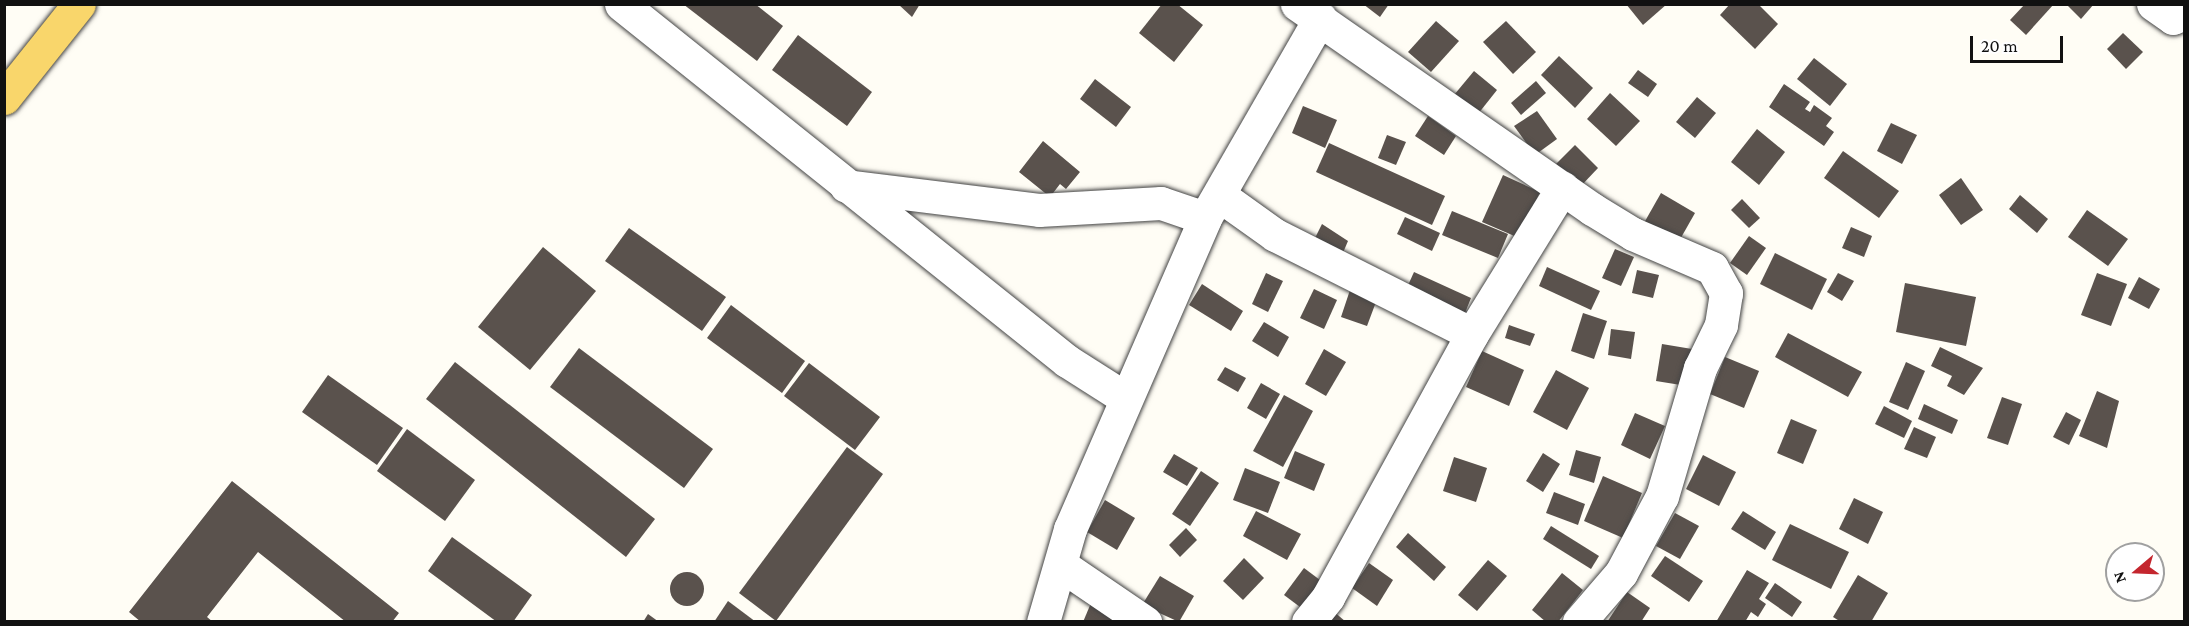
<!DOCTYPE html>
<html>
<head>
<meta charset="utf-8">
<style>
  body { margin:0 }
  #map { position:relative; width:2189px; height:626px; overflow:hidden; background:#fffdf5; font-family:"Crimson Pro",serif }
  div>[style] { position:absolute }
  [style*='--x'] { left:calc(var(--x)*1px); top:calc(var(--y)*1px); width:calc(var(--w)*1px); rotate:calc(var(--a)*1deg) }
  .building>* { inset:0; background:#5a524d }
  .round { border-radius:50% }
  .roads { filter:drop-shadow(0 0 2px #444) drop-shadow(0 0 2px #444) }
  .minor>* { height:33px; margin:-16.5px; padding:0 16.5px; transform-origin:16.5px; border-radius:16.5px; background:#fff }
  .major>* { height:33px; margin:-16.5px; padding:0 16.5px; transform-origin:16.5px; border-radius:16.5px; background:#f9d66b }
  span { translate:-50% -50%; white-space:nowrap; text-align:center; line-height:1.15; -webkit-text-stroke:6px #fff; paint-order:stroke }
  .frame { position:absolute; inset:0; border:6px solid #111; pointer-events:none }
  .north { position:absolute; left:2105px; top:542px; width:60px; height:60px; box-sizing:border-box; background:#fff; border:2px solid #a0a0a0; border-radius:50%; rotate:251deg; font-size:16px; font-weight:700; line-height:24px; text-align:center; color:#111 }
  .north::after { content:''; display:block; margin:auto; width:21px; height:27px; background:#c4262e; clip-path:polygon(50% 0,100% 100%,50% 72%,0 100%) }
  .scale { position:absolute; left:1970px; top:36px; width:93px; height:27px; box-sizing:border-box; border:3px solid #111; border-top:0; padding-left:8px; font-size:18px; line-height:21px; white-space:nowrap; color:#111; -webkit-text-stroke:4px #fff; paint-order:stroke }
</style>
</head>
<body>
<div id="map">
  <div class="building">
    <i style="clip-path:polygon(683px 4px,755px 4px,783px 26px,757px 61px)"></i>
    <i style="clip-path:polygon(898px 4px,920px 4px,912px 17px)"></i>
    <i style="clip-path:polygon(1162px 4px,1177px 4px,1203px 25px,1174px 62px,1139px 33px)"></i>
    <i style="clip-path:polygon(1363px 4px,1389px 4px,1380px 17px)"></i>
    <i style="clip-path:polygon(1626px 4px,1667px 4px,1643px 25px)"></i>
    <i style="clip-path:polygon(1730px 4px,1758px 4px,1778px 24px,1755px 49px,1720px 15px)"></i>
    <i style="clip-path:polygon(2025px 4px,2054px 4px,2026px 35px,2010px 20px)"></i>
    <i style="clip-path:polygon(2066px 4px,2094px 4px,2081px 19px)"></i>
    <i style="clip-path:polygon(1436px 21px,1459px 41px,1431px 72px,1408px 52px)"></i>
    <i style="clip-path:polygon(1506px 21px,1536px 52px,1513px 74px,1483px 42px)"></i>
    <i style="clip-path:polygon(2123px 33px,2143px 52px,2126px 69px,2107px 49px)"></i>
    <i style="clip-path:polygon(798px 35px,872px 92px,847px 126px,772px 70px)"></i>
    <i style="clip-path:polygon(1559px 56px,1593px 88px,1575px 108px,1541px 75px)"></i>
    <i style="clip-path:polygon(1814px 58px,1847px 84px,1830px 106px,1797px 79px)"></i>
    <i style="clip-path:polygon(1638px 70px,1657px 84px,1648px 97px,1628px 83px)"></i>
    <i style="clip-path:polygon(1474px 71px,1497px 90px,1478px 114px,1454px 95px)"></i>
    <i style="clip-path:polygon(1095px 79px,1131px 107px,1116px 127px,1080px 99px)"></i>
    <i style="clip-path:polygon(1536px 81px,1546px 93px,1521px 115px,1511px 103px)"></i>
    <i style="clip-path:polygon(1784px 84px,1810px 102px,1805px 109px,1810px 112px,1814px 105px,1832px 118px,1826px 126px,1834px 132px,1824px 146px,1769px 107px)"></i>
    <i style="clip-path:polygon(1610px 93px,1640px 121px,1616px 146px,1587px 119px)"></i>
    <i style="clip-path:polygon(1697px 97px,1716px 113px,1695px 138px,1676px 122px)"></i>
    <i style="clip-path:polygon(1303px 106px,1337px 120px,1325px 148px,1292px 133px)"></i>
    <i style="clip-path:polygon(1537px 111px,1557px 139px,1535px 155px,1514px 126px)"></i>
    <i style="clip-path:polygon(1428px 116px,1456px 136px,1444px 155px,1415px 136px)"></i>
    <i style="clip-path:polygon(1891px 123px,1917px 135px,1902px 164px,1877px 151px)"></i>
    <i style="clip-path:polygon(1757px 129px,1785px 152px,1759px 185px,1731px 162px)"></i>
    <i style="clip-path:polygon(1387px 135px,1406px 142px,1396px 165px,1378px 158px)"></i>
    <i style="clip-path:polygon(1043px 141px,1080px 172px,1066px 189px,1060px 184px,1050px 197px,1019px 172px)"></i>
    <i style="clip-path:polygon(1329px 143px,1445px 196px,1432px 225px,1316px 172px)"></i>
    <i style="clip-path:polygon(1575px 145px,1598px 168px,1580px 187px,1556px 164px)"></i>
    <i style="clip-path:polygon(1843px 151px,1899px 191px,1879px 218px,1824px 178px)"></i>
    <i style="clip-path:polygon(1503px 175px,1540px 192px,1519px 238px,1482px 222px)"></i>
    <i style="clip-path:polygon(1961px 178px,1983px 210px,1961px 225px,1939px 195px)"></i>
    <i style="clip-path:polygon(1661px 193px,1695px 213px,1674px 250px,1640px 230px)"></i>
    <i style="clip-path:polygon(2020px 195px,2048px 219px,2037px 233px,2009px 209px)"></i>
    <i style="clip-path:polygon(1742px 199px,1760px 218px,1749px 228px,1731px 210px)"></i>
    <i style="clip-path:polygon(2087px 210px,2128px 239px,2108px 266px,2068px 237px)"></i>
    <i style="clip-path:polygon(1452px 211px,1508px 234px,1498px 258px,1442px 235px)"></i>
    <i style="clip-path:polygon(1405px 217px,1440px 233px,1432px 251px,1397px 234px)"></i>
    <i style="clip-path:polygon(1322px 224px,1348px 241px,1339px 262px,1309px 250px)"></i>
    <i style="clip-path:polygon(1851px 227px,1872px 236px,1864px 257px,1842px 248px)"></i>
    <i style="clip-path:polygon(629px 228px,726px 297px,702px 331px,605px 261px)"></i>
    <i style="clip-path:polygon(1749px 236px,1766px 248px,1747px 275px,1730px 263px)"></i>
    <i style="clip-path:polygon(543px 247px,596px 291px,530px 370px,478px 327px)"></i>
    <i style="clip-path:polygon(1615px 249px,1634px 257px,1621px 286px,1602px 278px)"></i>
    <i style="clip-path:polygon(1775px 253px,1827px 279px,1812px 310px,1760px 284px)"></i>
    <i style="clip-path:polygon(1547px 267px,1600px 291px,1591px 310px,1539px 286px)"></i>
    <i style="clip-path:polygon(1637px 270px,1659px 275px,1653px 298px,1632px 293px)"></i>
    <i style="clip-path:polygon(1414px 272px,1471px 298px,1463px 318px,1405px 292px)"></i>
    <i style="clip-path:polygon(1266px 273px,1283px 281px,1268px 312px,1252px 304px)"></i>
    <i style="clip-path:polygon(1838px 273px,1854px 281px,1842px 301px,1827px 292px)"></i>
    <i style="clip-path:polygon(2097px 273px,2127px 284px,2111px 326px,2081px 315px)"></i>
    <i style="clip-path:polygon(2139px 277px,2160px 289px,2149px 309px,2128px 298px)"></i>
    <i style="clip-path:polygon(1905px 283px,1976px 297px,1966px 346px,1896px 332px)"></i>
    <i style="clip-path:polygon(1202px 284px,1243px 311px,1231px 331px,1189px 305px)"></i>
    <i style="clip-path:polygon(1352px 284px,1379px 294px,1367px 326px,1341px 317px)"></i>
    <i style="clip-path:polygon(1314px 289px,1337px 300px,1324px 329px,1300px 318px)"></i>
    <i style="clip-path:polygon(731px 305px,805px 361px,782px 393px,707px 338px)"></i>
    <i style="clip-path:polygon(1583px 313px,1607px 321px,1594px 359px,1571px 351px)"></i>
    <i style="clip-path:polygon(1264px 322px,1289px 337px,1278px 357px,1252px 341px)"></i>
    <i style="clip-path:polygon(1509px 325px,1535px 334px,1530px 346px,1505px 338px)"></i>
    <i style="clip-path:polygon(1611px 329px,1635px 332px,1631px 359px,1608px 355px)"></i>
    <i style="clip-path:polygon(1788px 333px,1862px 372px,1848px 397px,1775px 357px)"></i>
    <i style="clip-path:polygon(1662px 344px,1692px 349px,1687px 386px,1656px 381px)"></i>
    <i style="clip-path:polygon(1940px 347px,1983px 368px,1964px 395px,1947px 386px,1952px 376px,1931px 366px)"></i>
    <i style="clip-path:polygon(579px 348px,713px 449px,684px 488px,550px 387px)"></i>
    <i style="clip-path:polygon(1324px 349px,1346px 362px,1326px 396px,1305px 384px)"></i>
    <i style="clip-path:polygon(1482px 351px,1524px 370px,1509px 406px,1466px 387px)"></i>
    <i style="clip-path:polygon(1725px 357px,1759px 371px,1744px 408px,1710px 394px)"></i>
    <i style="clip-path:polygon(455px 362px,655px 519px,626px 557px,426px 399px)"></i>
    <i style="clip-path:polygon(1906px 362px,1925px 371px,1908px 410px,1889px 402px)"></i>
    <i style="clip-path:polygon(809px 363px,880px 417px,855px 450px,784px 396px)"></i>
    <i style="clip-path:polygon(1225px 367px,1246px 378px,1238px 392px,1217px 380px)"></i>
    <i style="clip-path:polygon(1556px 370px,1589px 388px,1567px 430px,1533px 412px)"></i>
    <i style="clip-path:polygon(328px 375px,403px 428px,377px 465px,302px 412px)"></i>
    <i style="clip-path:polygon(1261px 383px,1280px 394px,1266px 419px,1247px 408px)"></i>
    <i style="clip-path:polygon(2097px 391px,2119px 401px,2107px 448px,2079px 436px)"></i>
    <i style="clip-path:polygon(1284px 395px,1313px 411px,1283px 467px,1253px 451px)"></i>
    <i style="clip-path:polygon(2002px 397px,2022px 404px,2008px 445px,1987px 438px)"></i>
    <i style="clip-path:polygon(1924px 404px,1958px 420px,1952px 434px,1918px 419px)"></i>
    <i style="clip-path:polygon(1884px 406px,1912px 421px,1904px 438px,1875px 424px)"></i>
    <i style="clip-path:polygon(2066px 412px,2081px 420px,2069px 445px,2053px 437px)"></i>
    <i style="clip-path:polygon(1635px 413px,1665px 426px,1650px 459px,1621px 445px)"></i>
    <i style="clip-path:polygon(1791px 419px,1817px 430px,1803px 464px,1777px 453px)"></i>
    <i style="clip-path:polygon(1914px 427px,1936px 437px,1927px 458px,1904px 449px)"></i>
    <i style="clip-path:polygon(407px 429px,475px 480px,445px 521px,377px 471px)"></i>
    <i style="clip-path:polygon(847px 447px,883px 474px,776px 621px,739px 593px)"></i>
    <i style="clip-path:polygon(1576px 450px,1601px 457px,1594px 483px,1569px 475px)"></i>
    <i style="clip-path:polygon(1295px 451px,1325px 464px,1314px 491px,1284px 478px)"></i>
    <i style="clip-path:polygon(1543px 453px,1560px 464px,1543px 492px,1526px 481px)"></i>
    <i style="clip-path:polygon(1174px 454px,1198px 468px,1187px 486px,1163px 472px)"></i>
    <i style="clip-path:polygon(1703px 455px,1736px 472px,1719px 506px,1686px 489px)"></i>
    <i style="clip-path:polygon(1454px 457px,1487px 468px,1476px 502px,1443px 491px)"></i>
    <i style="clip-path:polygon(1245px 468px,1280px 482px,1268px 513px,1233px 500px)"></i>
    <i style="clip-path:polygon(1201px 471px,1219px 483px,1190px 526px,1172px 514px)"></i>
    <i style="clip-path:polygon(1603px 476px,1642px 493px,1623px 538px,1584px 521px)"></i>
    <i style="clip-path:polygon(232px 481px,399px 613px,392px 622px,346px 622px,258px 552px,207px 617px,213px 622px,141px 622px,129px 612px)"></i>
    <i style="clip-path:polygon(1554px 492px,1585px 504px,1578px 525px,1546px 513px)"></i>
    <i style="clip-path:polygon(1854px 498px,1883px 512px,1868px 544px,1839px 529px)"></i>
    <i style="clip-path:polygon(1105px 500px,1135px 518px,1117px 550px,1087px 532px)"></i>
    <i style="clip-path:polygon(1256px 511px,1301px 534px,1287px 560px,1243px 536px)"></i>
    <i style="clip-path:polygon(1743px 511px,1776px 532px,1765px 550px,1731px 529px)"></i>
    <i style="clip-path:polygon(1675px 513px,1699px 526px,1680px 559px,1656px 546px)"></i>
    <i style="clip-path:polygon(1790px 524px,1849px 552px,1831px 589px,1772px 560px)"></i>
    <i style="clip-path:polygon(1551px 526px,1599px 556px,1591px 569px,1543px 539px)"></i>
    <i style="clip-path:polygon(1186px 528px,1197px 540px,1180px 557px,1169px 545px)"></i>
    <i style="clip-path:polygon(1408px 533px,1446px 567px,1434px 581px,1396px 547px)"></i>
    <i style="clip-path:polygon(452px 537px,532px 595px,513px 622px,497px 622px,428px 571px)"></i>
    <i style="clip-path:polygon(1665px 556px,1703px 581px,1689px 602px,1651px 576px)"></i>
    <i style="clip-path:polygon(1244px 558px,1264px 578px,1243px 600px,1223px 581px)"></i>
    <i style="clip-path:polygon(1488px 560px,1507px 576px,1477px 611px,1458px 595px)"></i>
    <i style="clip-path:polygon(1369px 563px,1393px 580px,1377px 606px,1352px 588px)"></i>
    <i style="clip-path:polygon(1304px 568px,1324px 583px,1304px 610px,1284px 595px)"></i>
    <i style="clip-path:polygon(1747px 570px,1769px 583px,1759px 599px,1766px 604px,1758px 617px,1751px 612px,1745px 622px,1716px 622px)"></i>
    <i class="round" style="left:670px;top:572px;width:34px;height:34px"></i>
    <i style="clip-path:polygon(1562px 573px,1583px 590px,1558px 622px,1546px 622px,1532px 610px)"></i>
    <i style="clip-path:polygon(1858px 575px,1888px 593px,1871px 622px,1841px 622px,1833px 617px)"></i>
    <i style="clip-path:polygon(1160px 576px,1194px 596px,1179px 622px,1142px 605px)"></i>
    <i style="clip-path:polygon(1775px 583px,1802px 602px,1792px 617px,1765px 598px)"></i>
    <i style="clip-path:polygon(1627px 592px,1650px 608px,1641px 622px,1607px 622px)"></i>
    <i style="clip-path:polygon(728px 601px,756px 622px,714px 622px)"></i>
    <i style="clip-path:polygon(1091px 603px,1133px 622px,1083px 622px)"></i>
    <i style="clip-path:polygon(1332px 610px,1346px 622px,1323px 622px)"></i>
    <i style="clip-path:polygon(648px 614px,659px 622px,643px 622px)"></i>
  </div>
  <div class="roads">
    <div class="minor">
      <i style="--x:621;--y:4;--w:571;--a:38.68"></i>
      <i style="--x:1067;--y:361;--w:69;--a:32.5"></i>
      <i style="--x:1297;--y:4;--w:359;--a:34.8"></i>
      <i style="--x:1592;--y:209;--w:48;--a:31.4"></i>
      <i style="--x:1633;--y:234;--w:86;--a:23.3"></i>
      <i style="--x:1712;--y:268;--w:29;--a:61"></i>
      <i style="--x:1726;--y:293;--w:32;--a:99"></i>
      <i style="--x:1721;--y:325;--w:48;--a:116"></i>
      <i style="--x:1700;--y:368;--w:134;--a:106.5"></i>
      <i style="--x:1662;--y:496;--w:87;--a:118"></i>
      <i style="--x:1621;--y:573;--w:65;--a:130.6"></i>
      <i style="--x:2153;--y:4;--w:24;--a:35"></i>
      <i style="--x:2173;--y:18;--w:12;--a:-24"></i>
      <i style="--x:846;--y:186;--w:194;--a:7.1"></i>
      <i style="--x:1039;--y:210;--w:122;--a:-3.3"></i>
      <i style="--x:1161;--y:203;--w:46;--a:18.8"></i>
      <i style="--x:1219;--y:195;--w:69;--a:35.5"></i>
      <i style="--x:1275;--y:235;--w:220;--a:26.7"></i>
      <i style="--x:1061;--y:565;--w:102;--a:34.2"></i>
      <i style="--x:1043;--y:622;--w:97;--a:-73.8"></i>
      <i style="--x:1070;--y:529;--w:339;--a:-66.5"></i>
      <i style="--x:1205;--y:218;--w:231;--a:-60.1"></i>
      <i style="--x:1308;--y:622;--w:32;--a:-51"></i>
      <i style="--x:1328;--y:597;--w:300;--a:-61.3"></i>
      <i style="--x:1472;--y:334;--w:172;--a:-58.3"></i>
    </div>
    <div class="major">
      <i style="--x:4;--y:98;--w:120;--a:-51.4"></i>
    </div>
  </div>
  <div class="frame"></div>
  <div class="north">N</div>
  <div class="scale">20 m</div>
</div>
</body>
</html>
